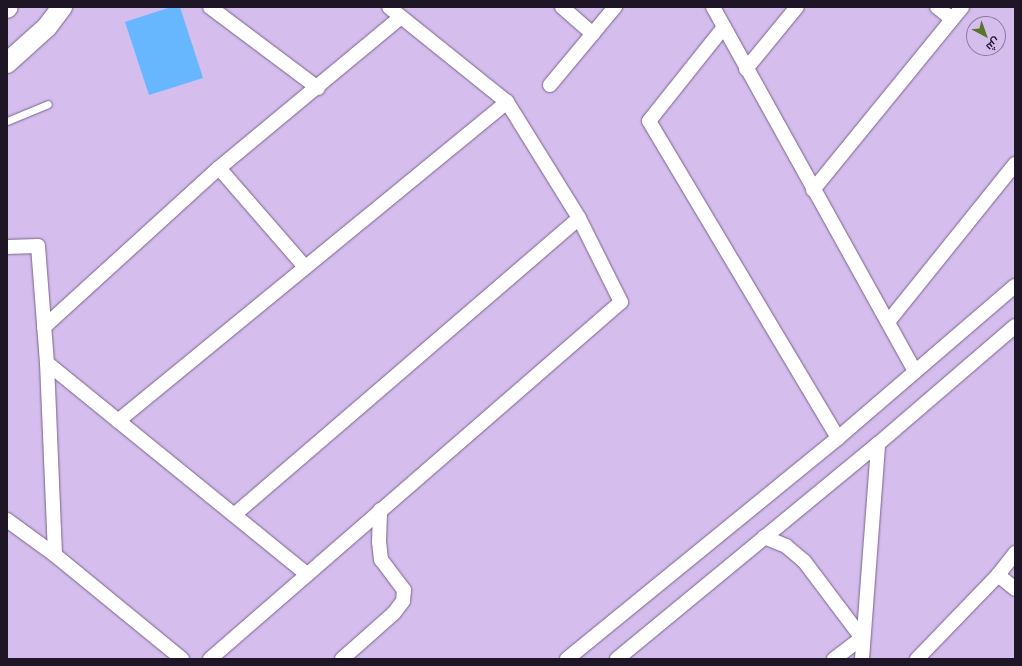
<!DOCTYPE html>
<html>
<head>
<meta charset="utf-8">
<style>
  body { margin:0 }
  #map { position:relative; width:1022px; height:666px; overflow:hidden; background:#d5beed; font-family:"Crimson Pro",Cairo,serif }
  div>[style] { position:absolute }
  [style*='--x'] { left:calc(var(--x)*1px); top:calc(var(--y)*1px); width:calc(var(--w)*1px); rotate:calc(var(--a)*1deg) }
  .building>* { inset:0; background:#66b7ff }
  .roads { filter:drop-shadow(0 0 1px #78638d) drop-shadow(0 0 1px #78638d) }
  .lane>* { height:7px; margin:-3.5px; padding:0 3.5px; transform-origin:3.5px; border-radius:3.5px; background:#fff }
  .street>* { height:14px; margin:-7px; padding:0 7px; transform-origin:7px; border-radius:7px; background:#fff }
  .secondary>* { height:20px; margin:-10px; padding:0 10px; transform-origin:10px; border-radius:10px; background:#fff }
  span { translate:-50% -50%; white-space:nowrap; text-align:center; line-height:1.15; -webkit-text-stroke:3.5px #d5beed; paint-order:stroke }
  .frame { position:absolute; inset:0; border:8px solid #1e1627; pointer-events:none }
  .north { position:absolute; left:966px; top:16px; width:40px; height:40px; box-sizing:border-box; background:#d5beed; border:1px solid #8c7b9e; border-radius:50%; rotate:139deg; font-size:11px; font-weight:700; line-height:16px; text-align:center; color:#1e1627 }
  .north::after { content:''; display:block; margin:auto; width:14px; height:18px; background:#597529; clip-path:polygon(50% 0,100% 100%,50% 72%,0 100%) }
</style>
</head>
<body>
<div id="map">
  <div class="building">
    <i style="clip-path:polygon(171px 7px,180px 7px,203px 78px,149px 95px,125px 22px)"></i>
  </div>
  <div class="roads">
    <div class="lane">
      <i style="--x:7;--y:121;--w:44;--a:-22.5"></i>
    </div>
    <div class="street">
      <i style="--x:210;--y:7;--w:135;--a:36.9"></i>
      <i style="--x:562;--y:7;--w:41;--a:41.1"></i>
      <i style="--x:713;--y:7;--w:416;--a:61"></i>
      <i style="--x:937;--y:7;--w:19;--a:39"></i>
      <i style="--x:724;--y:27;--w:120;--a:128.6"></i>
      <i style="--x:649;--y:121;--w:369;--a:59.2"></i>
      <i style="--x:746;--y:69;--w:80;--a:-50.6"></i>
      <i style="--x:550;--y:85;--w:102;--a:-50.2"></i>
      <i style="--x:219;--y:168;--w:131;--a:49"></i>
      <i style="--x:813;--y:190;--w:236;--a:-50.8"></i>
      <i style="--x:7;--y:247;--w:31;--a:-2"></i>
      <i style="--x:38;--y:246;--w:117;--a:85.6"></i>
      <i style="--x:47;--y:363;--w:192;--a:87.6"></i>
      <i style="--x:888;--y:322;--w:203;--a:-51.2"></i>
      <i style="--x:44;--y:327;--w:236;--a:-42.3"></i>
      <i style="--x:219;--y:168;--w:236;--a:-39.7"></i>
      <i style="--x:47;--y:363;--w:335;--a:39.1"></i>
      <i style="--x:118;--y:421;--w:503;--a:-39.35"></i>
      <i style="--x:234;--y:515;--w:455;--a:-40.7"></i>
      <i style="--x:7;--y:520;--w:59;--a:36.1"></i>
      <i style="--x:55;--y:555;--w:164;--a:39.3"></i>
      <i style="--x:764;--y:537;--w:24;--a:22"></i>
      <i style="--x:786;--y:546;--w:23;--a:40"></i>
      <i style="--x:804;--y:561;--w:96;--a:53"></i>
      <i style="--x:998;--y:575;--w:22;--a:39"></i>
      <i style="--x:210;--y:659;--w:544;--a:-40.98"></i>
      <i style="--x:621;--y:302;--w:94;--a:-116.6"></i>
      <i style="--x:579;--y:218;--w:137;--a:-121.8"></i>
      <i style="--x:507;--y:102;--w:151;--a:-141.2"></i>
      <i style="--x:342;--y:659;--w:69;--a:-41.5"></i>
      <i style="--x:394;--y:613;--w:15;--a:-53"></i>
      <i style="--x:403;--y:601;--w:11;--a:-85"></i>
      <i style="--x:404;--y:590;--w:38;--a:-127"></i>
      <i style="--x:381;--y:560;--w:18;--a:-96"></i>
      <i style="--x:379;--y:542;--w:32;--a:-88"></i>
      <i style="--x:567;--y:659;--w:350;--a:-39.2"></i>
      <i style="--x:838;--y:438;--w:233;--a:-40.7"></i>
      <i style="--x:617;--y:659;--w:338;--a:-39.5"></i>
      <i style="--x:878;--y:444;--w:181;--a:-40.7"></i>
      <i style="--x:834;--y:659;--w:35;--a:-37"></i>
      <i style="--x:862;--y:659;--w:216;--a:-85.7"></i>
      <i style="--x:917;--y:659;--w:117;--a:-46"></i>
      <i style="--x:998;--y:575;--w:28;--a:-52"></i>
    </div>
    <div class="secondary">
      <i style="--x:7;--y:8;--w:1;--a:-45"></i>
      <i style="--x:7;--y:63;--w:54;--a:-42"></i>
      <i style="--x:47;--y:27;--w:25;--a:-53"></i>
    </div>
  </div>
  <div class="frame"></div>
  <div class="north">ش</div>
</div>
</body>
</html>
